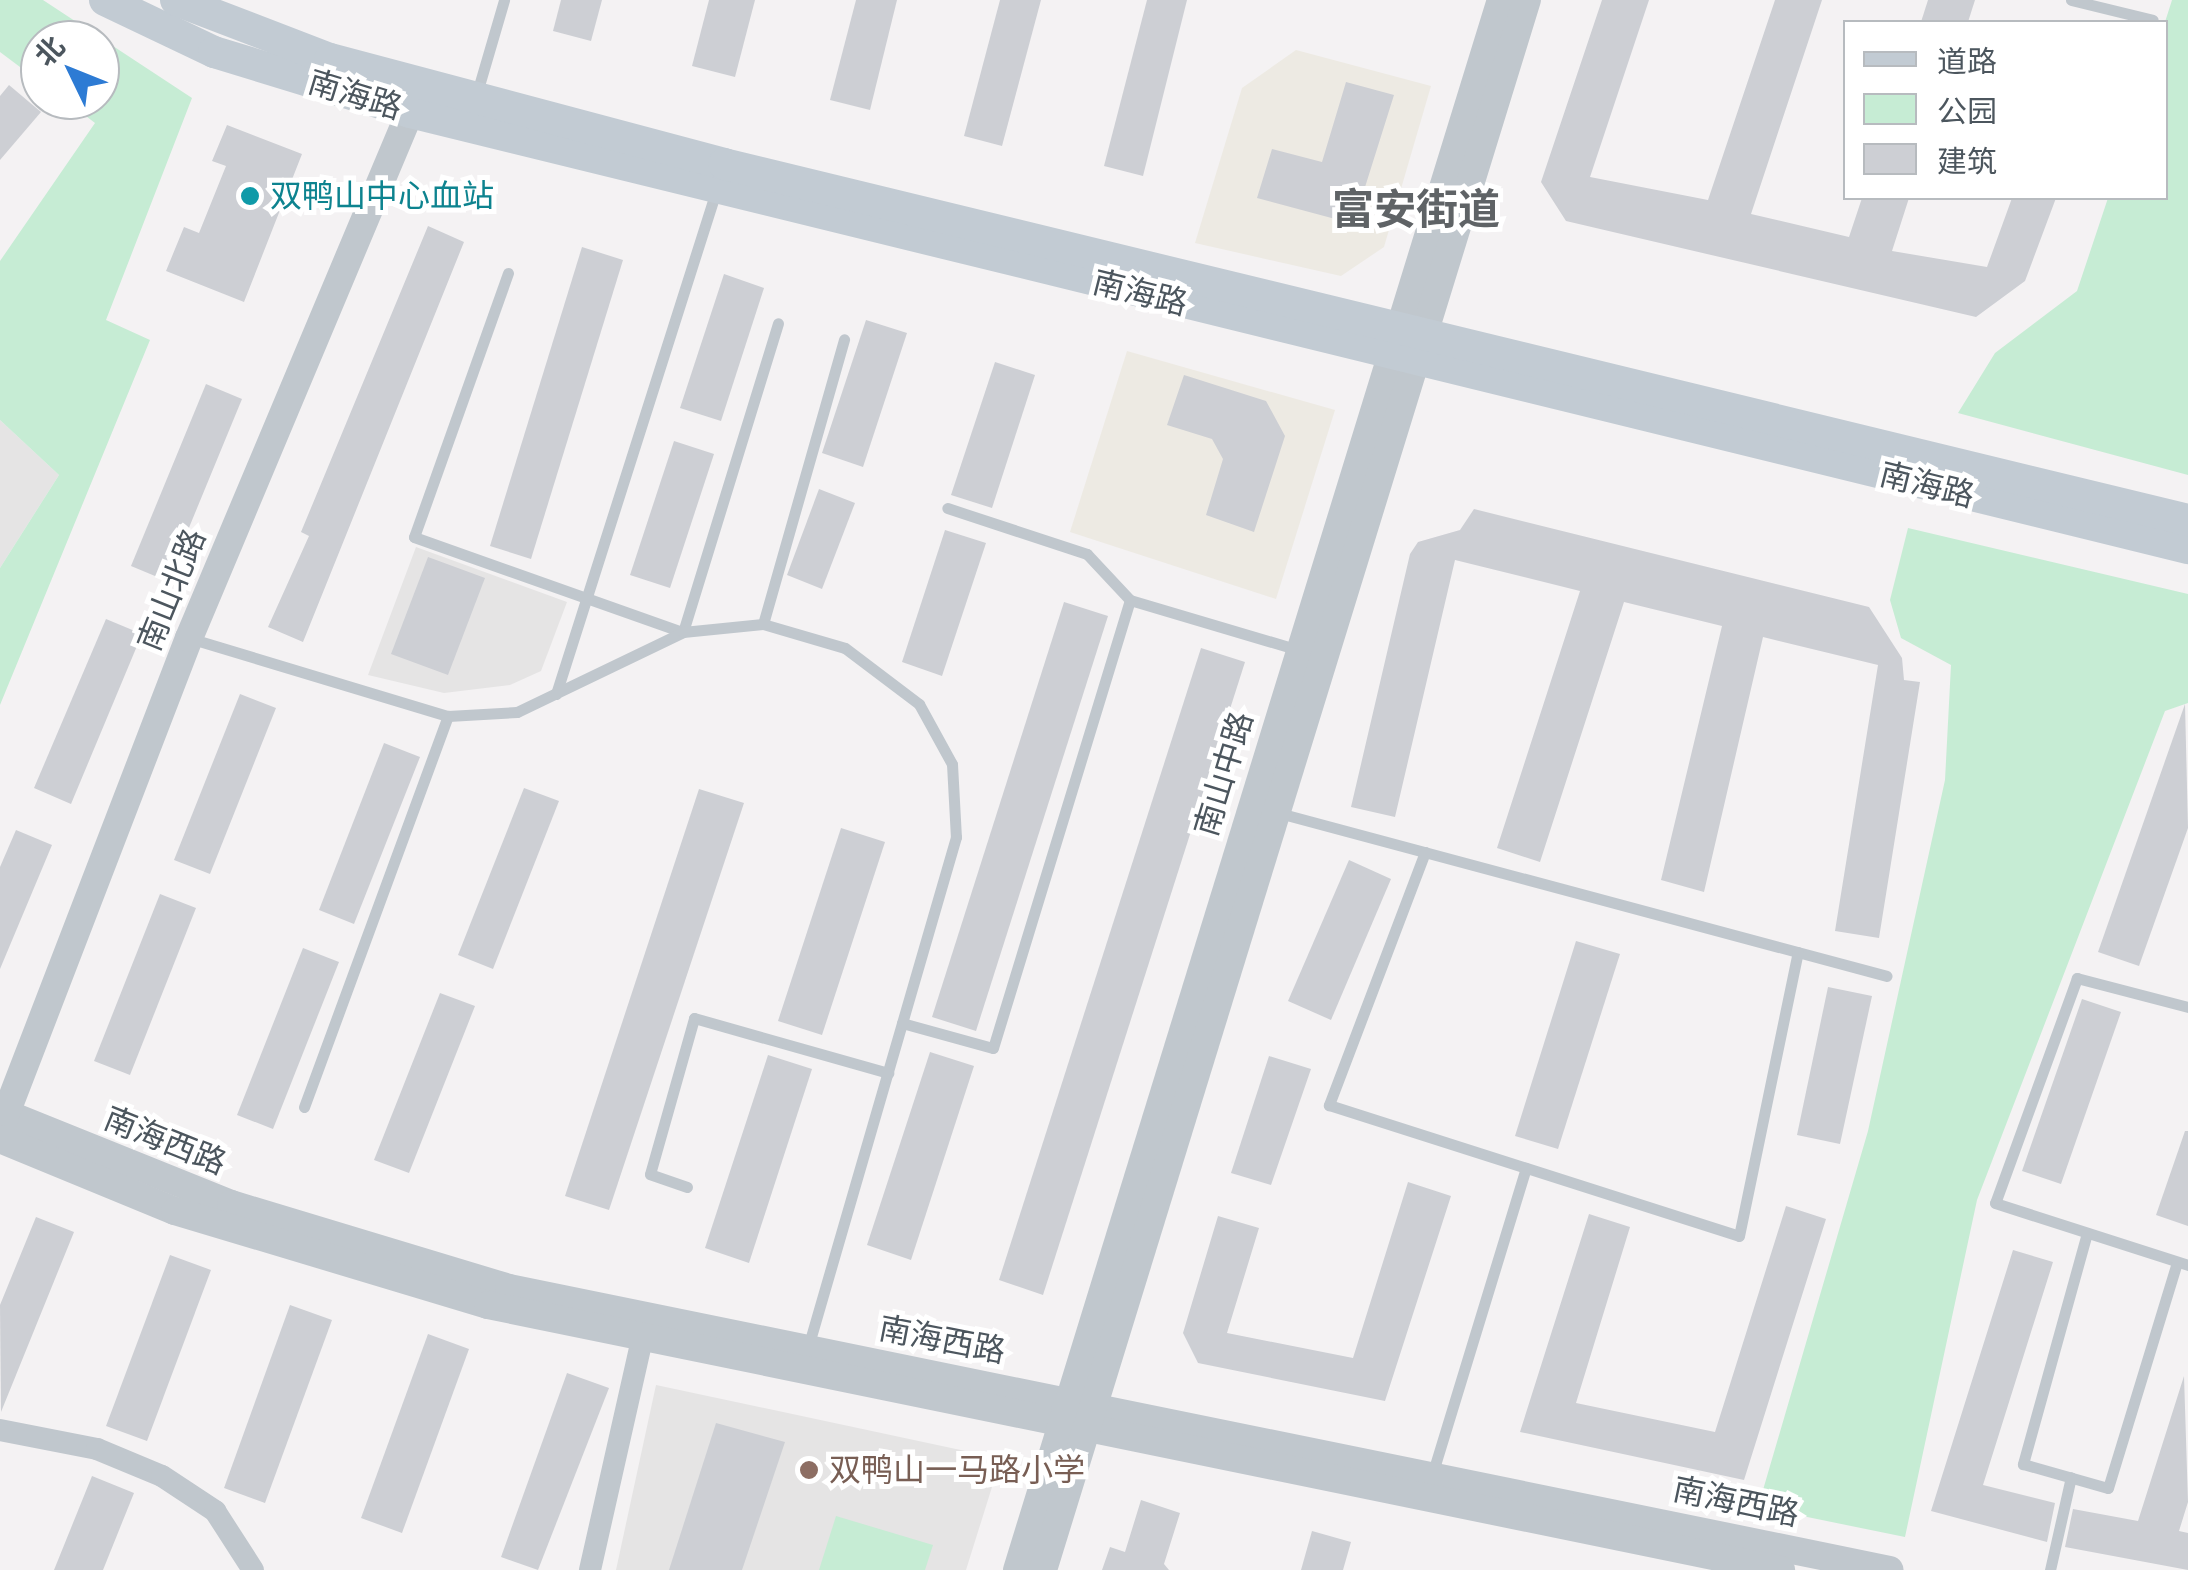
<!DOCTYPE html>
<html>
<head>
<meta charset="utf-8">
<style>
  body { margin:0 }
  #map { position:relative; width:2188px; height:1570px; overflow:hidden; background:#f4f2f3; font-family:Montserrat,"Noto Sans SC",sans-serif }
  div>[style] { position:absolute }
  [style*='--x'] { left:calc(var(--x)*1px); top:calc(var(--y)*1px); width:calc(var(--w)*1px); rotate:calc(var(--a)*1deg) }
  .commercial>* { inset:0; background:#edeae3 }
  .education>* { inset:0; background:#e5e4e4 }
  .green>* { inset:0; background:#c6ecd4 }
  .building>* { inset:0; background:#cdcfd4 }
  .service>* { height:11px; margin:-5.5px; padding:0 5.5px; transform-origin:5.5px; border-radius:5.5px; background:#c0c7cd }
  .minor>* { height:22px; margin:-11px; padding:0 11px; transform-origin:11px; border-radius:11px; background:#c0c7cd }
  .tertiary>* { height:28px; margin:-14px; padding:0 14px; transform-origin:14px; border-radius:14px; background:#c0c7cd }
  .secondary>* { height:32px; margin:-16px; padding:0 16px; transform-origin:16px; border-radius:16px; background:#c2cbd3 }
  .dots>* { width:28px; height:28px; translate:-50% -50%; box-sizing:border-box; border:5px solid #fff; border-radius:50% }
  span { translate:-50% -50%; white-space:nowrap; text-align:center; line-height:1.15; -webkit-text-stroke:10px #fff; paint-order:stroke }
  .street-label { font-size:32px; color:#4c565e }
  .culture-label { font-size:32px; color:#0d838f }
  .left { translate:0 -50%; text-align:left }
  .education-label { font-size:32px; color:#785e54 }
  .district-label { font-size:42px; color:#5f6366; font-weight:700 }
  .legend { position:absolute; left:1843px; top:20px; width:325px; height:180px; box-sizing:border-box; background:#fff; border:2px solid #b7bbbf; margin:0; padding:12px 18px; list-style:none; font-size:30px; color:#4c565e }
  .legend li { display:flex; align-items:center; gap:20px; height:50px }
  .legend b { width:50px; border:2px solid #b7bbbf }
  .north { position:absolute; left:20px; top:20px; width:100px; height:100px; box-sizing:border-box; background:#fff; border:2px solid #b7bbbf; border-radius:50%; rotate:313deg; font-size:28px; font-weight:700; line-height:40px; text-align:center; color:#4c565e }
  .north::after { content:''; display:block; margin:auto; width:35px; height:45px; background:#2d7bd4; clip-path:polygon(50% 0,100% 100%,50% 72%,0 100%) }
</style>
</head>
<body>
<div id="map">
  <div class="commercial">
    <i style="clip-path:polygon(1296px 50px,1431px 86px,1384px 247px,1341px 276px,1195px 243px,1242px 88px)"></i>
    <i style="clip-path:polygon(1127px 351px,1335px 410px,1276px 599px,1070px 532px)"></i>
  </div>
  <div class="education">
    <i style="clip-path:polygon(0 420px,59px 475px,0 568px)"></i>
    <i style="clip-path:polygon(416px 547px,567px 602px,541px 671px,510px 685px,444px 693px,368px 675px)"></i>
    <i style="clip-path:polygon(656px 1385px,970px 1452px,992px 1487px,966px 1570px,616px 1570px)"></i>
  </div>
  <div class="green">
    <i style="clip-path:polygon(0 0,43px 0,192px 98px,106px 320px,150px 340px,0 705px,0 568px,59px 475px,0 420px,0 261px,95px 123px,65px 100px,100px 100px,100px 40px,40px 40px,40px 82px,0 52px)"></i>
    <i style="clip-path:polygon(2172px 0,2188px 0,2188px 475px,1958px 413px,1995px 353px,2077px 291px,2108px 198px,2166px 198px,2165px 22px)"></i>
    <i style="clip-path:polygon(1908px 528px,2188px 594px,2188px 703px,2165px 711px,1977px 1200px,1905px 1537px,1758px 1507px,1868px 1131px,1945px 780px,1951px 665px,1901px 638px,1890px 600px)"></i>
    <i style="clip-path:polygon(836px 1516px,933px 1545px,925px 1570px,819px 1570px)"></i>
  </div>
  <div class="building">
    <i style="clip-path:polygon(561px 0,602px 0,591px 41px,553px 31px)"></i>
    <i style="clip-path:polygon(709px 0,755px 0,735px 77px,692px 66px)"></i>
    <i style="clip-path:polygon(856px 0,897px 0,870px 110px,830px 100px)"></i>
    <i style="clip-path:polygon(1000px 0,1041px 0,1002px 146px,964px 136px)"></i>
    <i style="clip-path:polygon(1147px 0,1187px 0,1143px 176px,1104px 166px)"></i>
    <i style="clip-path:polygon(1602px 0,1649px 0,1590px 177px,1708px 200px,1775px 0,1822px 0,1751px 214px,1849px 237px,1862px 198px,1909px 198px,1892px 251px,1987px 267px,2012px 198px,2056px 198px,2025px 281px,1976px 317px,1566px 221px,1541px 182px)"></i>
    <i style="clip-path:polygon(1928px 0,1975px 0,1968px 22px,1921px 22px)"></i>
    <i style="clip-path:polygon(1346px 82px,1394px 95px,1360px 203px,1339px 220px,1257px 198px,1272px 149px,1322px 162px)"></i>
    <i style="clip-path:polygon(9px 85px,41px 112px,0 160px,0 96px)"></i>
    <i style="clip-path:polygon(227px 125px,302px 154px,244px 302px,166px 271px,184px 227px,199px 233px,226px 166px,212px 161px)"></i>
    <i style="clip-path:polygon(428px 226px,464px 242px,303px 642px,268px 627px,309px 536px,301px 532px)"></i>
    <i style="clip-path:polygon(582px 247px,623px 260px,531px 559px,490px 546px)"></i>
    <i style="clip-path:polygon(724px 274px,764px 288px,721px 421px,680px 408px)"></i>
    <i style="clip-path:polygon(866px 320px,907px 333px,863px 467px,822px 453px)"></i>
    <i style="clip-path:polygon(995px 362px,1035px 375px,992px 508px,951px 495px)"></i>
    <i style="clip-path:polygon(1184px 375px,1266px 401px,1285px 436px,1254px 532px,1206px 515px,1223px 459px,1212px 439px,1167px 425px)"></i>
    <i style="clip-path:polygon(206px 384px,242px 399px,167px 581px,131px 566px)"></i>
    <i style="clip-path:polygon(674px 441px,714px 454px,670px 588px,630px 575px)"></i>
    <i style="clip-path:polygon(819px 489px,855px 503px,822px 589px,787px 575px)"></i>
    <i style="clip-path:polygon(1474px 509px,1869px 607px,1902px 658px,1904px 680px,1920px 682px,1879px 938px,1835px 931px,1878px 665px,1763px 637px,1704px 892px,1661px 880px,1722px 626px,1624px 602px,1540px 862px,1497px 848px,1580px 591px,1455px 560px,1395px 817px,1351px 807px,1410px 554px,1418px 542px,1460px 530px)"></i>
    <i style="clip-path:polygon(945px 530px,986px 543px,942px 676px,902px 662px)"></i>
    <i style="clip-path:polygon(428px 557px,485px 578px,448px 675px,391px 654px)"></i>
    <i style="clip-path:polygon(1064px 602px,1108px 616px,976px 1031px,932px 1017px)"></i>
    <i style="clip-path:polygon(106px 619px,142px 634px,71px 804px,34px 788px)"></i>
    <i style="clip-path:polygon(1201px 648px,1245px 662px,1043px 1295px,999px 1280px)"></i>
    <i style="clip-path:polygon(240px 694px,276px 708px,210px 874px,174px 860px)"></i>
    <i style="clip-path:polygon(2185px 704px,2188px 828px,2139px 966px,2098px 952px)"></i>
    <i style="clip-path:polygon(384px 743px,420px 757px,354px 924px,319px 910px)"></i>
    <i style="clip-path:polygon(524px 788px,559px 801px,493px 969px,458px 955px)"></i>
    <i style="clip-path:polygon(699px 789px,744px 803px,609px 1210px,565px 1196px)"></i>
    <i style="clip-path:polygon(841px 828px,885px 842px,822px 1035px,778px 1021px)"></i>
    <i style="clip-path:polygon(16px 830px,52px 845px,0 969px,0 867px)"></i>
    <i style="clip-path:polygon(1349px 860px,1391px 879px,1331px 1020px,1288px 1001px)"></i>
    <i style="clip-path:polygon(160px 894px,196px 908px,130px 1075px,94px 1061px)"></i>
    <i style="clip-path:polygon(1576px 941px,1620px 954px,1558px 1149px,1515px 1136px)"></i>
    <i style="clip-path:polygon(303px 948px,339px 962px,273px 1129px,237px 1115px)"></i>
    <i style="clip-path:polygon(1828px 987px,1872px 996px,1840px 1144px,1797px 1135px)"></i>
    <i style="clip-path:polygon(440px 993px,475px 1006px,409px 1173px,374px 1160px)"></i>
    <i style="clip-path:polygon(2082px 999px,2121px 1012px,2061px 1184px,2022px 1171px)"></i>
    <i style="clip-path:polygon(930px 1052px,974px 1066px,911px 1260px,867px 1245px)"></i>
    <i style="clip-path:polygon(768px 1055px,812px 1069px,749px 1263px,705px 1248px)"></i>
    <i style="clip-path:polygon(1269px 1056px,1311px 1069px,1271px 1185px,1231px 1173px)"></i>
    <i style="clip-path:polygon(2185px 1131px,2188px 1131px,2188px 1226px,2156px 1215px)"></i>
    <i style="clip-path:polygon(1408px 1182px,1451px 1196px,1385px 1401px,1198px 1363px,1183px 1333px,1218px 1216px,1259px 1228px,1227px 1333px,1353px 1358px)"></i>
    <i style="clip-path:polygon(1786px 1206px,1826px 1219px,1744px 1480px,1520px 1432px,1589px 1214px,1630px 1227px,1576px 1403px,1715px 1432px)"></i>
    <i style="clip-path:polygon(36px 1217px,74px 1232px,1px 1412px,0 1305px)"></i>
    <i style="clip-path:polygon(2013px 1250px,2053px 1262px,1983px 1485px,2055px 1503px,2047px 1542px,1931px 1511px)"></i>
    <i style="clip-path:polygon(170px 1255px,211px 1270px,147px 1441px,106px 1426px)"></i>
    <i style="clip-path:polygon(290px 1305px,332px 1320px,265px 1503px,224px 1488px)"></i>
    <i style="clip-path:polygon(428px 1334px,469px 1349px,402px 1533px,361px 1518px)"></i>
    <i style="clip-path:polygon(567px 1373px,609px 1388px,538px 1570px,501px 1557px)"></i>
    <i style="clip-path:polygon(2184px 1376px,2188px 1502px,2179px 1531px,2188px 1533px,2188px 1570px,2065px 1547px,2073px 1509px,2138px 1521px)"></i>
    <i style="clip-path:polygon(716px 1423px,785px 1442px,742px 1570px,669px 1570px)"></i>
    <i style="clip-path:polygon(92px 1476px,134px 1493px,103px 1570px,54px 1570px)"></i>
    <i style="clip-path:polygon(1141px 1500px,1180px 1513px,1164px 1564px,1169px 1570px,1102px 1570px,1110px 1547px,1125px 1552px)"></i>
    <i style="clip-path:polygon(1312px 1531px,1351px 1542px,1343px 1570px,1301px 1570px)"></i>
  </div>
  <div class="service">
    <i style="--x:2071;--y:0;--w:84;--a:13.7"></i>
    <i style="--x:476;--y:96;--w:100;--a:-73.7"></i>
    <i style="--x:508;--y:273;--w:280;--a:109.6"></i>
    <i style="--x:414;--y:537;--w:285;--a:19.5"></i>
    <i style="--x:683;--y:632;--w:323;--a:-72.9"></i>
    <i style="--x:1130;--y:600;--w:176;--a:16.5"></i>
    <i style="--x:763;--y:624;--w:296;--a:-74.1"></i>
    <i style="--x:189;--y:638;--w:270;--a:16.8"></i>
    <i style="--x:448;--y:716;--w:69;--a:-3.3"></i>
    <i style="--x:517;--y:712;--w:184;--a:-25.7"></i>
    <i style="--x:683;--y:632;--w:80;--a:-5.7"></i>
    <i style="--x:763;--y:624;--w:85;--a:16.3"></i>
    <i style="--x:845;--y:648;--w:93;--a:37.1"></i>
    <i style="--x:919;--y:704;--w:68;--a:61.2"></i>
    <i style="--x:952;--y:764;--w:73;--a:86.9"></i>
    <i style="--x:956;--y:837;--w:531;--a:106.18"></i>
    <i style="--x:556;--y:694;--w:531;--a:-72.35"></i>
    <i style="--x:1279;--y:813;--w:629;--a:15.01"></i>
    <i style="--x:1425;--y:852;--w:271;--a:110.8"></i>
    <i style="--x:1329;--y:1105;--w:430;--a:17.7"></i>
    <i style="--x:1739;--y:1236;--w:290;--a:-78.3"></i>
    <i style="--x:2188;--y:1007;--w:115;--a:-165.4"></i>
    <i style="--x:2077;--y:978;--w:239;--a:110"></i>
    <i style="--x:1995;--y:1203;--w:203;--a:17.8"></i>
    <i style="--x:902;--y:1023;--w:94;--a:15.4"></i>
    <i style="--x:993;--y:1048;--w:468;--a:-73"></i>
    <i style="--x:1130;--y:600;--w:63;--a:-133.1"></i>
    <i style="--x:1087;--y:554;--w:147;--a:-161.8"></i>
    <i style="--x:304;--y:1107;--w:417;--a:-69.8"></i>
    <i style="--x:687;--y:1187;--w:39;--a:-161"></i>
    <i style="--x:650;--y:1174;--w:162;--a:-74.2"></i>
    <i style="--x:694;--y:1018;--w:202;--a:15.8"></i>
    <i style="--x:2087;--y:1233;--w:240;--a:105.5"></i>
    <i style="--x:2023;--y:1464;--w:88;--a:15.8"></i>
    <i style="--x:2108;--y:1488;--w:236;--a:-73"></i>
    <i style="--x:1432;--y:1475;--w:321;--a:-73"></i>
    <i style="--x:2050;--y:1570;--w:95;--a:-77.3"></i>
  </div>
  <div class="minor">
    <i style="--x:0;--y:1430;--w:99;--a:11.1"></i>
    <i style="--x:97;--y:1449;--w:70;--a:22.6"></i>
    <i style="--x:162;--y:1476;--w:64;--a:33.4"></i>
    <i style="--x:215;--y:1511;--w:70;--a:57.2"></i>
    <i style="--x:590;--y:1570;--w:237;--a:-77.3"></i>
  </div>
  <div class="tertiary">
    <i style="--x:0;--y:1111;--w:249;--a:21.9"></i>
    <i style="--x:231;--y:1204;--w:290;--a:16.8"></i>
    <i style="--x:509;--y:1288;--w:1409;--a:11.54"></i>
    <i style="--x:0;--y:1129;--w:526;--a:-68.95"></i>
    <i style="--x:189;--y:638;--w:591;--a:-67.21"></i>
    <i style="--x:0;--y:1139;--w:189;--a:22.4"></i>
    <i style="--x:175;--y:1211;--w:327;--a:16.7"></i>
    <i style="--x:488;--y:1305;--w:1320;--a:11.58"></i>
    <i style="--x:1017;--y:1570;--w:1643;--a:-72.87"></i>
    <i style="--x:1043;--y:1570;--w:1643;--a:-72.87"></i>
  </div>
  <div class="secondary">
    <i style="--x:105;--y:0;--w:121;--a:25.5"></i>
    <i style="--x:214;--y:52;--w:205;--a:17"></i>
    <i style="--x:410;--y:112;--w:1831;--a:13.78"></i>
    <i style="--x:176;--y:0;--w:165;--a:21"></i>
    <i style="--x:330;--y:59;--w:408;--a:14.9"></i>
    <i style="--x:724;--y:164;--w:1507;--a:13.67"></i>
  </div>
  <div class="dots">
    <i style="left:250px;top:196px;background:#0f9aa8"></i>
    <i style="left:809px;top:1470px;background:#8d6e63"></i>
  </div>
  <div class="street-label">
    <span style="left:355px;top:95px;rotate:17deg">南海路</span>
    <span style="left:1140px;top:293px;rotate:14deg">南海路</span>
    <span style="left:1927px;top:485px;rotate:14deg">南海路</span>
    <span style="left:172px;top:590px;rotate:-68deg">南山北路</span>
    <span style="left:1224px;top:774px;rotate:-73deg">南山中路</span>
    <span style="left:165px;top:1141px;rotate:22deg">南海西路</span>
    <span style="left:942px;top:1340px;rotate:11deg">南海西路</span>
    <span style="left:1736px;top:1502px;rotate:12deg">南海西路</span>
  </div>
  <div class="culture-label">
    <span class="left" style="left:270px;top:196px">双鸭山中心血站</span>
  </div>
  <div class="education-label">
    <span class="left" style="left:829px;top:1470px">双鸭山一马路小学</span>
  </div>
  <div class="district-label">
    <span style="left:1416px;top:209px">富安街道</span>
  </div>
  <ul class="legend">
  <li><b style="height:12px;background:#c2cbd3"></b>道路</li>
  <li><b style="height:28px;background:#c6ecd4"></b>公园</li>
  <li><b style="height:28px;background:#cdcfd4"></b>建筑</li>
  </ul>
  <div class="north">北</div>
</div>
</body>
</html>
